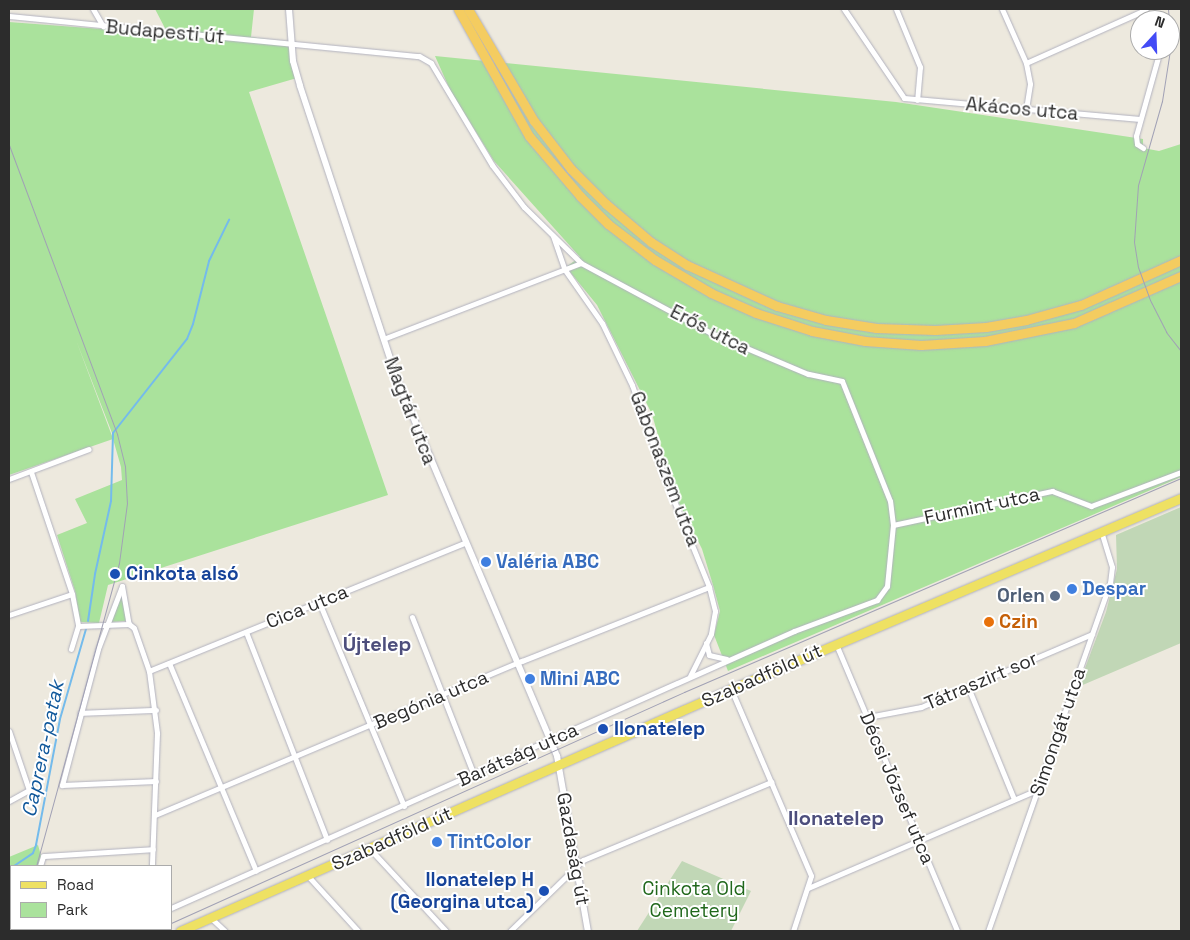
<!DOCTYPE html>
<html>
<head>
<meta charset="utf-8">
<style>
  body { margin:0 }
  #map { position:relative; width:1190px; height:940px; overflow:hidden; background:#ede9de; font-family:"Space Grotesk",sans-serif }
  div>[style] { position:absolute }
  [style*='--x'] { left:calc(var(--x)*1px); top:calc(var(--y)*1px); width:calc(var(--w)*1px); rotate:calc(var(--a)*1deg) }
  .green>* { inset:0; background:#aae29c }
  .cemetery>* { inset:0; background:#c1d7b6 }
  .stream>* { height:2px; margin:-1px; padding:0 1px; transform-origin:1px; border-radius:1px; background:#74bbec }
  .roads { filter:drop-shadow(0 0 1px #b2b2bf) drop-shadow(0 0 1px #b2b2bf) }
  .minor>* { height:5px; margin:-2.5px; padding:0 2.5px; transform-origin:2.5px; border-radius:2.5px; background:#fff }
  .tertiary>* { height:6px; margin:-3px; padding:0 3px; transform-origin:3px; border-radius:3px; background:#fff }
  .primary>* { height:9px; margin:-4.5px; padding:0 4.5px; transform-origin:4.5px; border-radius:4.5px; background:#eee163 }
  .trunk>* { height:9px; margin:-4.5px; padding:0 4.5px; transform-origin:4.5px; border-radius:4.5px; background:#f4cc60 }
  .tram>* { height:1px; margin:-0.5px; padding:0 0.5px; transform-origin:0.5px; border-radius:0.5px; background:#a1a1b5 }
  .dots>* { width:14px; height:14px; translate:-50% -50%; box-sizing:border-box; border:2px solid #fff; border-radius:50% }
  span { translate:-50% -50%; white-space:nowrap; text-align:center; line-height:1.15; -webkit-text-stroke:4px #fff; paint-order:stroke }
  .street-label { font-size:19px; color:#2c2c2c }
  .shop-label { font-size:19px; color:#366cbe; font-weight:700 }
  .left { translate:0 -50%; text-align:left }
  .transit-label { font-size:19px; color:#164399; font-weight:700 }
  .right { translate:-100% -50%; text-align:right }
  .service-label { font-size:19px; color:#4e5e75; font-weight:700 }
  .food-label { font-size:19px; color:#c56008; font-weight:700 }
  .park-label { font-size:19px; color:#21681c }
  .neighbourhood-label { font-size:20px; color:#4d4e7c; font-weight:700 }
  .water-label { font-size:20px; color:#10589b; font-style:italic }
  .frame { position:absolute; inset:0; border:10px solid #2c2c2c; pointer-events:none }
  .legend { position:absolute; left:10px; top:865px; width:162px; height:65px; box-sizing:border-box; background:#fff; border:1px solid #ababab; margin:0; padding:6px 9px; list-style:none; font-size:15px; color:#2c2c2c }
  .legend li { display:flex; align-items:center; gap:10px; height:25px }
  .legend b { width:25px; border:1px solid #ababab }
  .north { position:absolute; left:1130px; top:10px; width:50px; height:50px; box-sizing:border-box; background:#fff; border:1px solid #ababab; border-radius:50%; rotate:20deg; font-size:14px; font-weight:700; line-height:20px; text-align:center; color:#2c2c2c }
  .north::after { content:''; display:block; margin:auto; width:18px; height:22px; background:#434bf6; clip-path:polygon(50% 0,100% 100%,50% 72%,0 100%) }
</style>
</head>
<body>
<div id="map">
  <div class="green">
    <i style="clip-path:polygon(evenodd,155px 9px,254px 9px,251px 37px,287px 42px,297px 78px,249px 92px,388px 495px,108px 585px,99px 623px,80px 622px,75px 591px,57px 535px,87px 523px,75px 499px,122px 480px,121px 467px,113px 439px,9px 475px,9px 22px,168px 34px,155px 9px,76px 340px,112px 433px,113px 436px,112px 436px,76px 340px)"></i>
    <i style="clip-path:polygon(435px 56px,896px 102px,1143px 139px,1143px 148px,1159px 151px,1181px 144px,1181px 477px,728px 671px,714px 635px,720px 611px,713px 585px,702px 549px,674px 493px,652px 414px,597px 305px,566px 267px,580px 257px,494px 161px,451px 92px)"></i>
    <i style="clip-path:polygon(121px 595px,129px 618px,125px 621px,110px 622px)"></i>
    <i style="clip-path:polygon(38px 845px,44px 866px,11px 866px,11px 929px,63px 931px,9px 931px,9px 857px)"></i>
  </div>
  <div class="cemetery">
    <i style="clip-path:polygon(1181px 507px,1181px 643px,1078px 687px,1106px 612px,1117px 569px,1116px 535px)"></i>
    <i style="clip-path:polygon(682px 861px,751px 891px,731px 931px,637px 931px)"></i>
  </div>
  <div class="stream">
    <i style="--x:88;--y:621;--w:48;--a:-81.5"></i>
    <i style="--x:95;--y:574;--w:75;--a:-77.6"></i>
    <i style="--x:111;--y:501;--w:68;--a:-88.3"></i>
    <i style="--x:113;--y:433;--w:120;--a:-51.8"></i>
    <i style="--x:187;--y:339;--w:16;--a:-68"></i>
    <i style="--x:193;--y:324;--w:65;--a:-75.7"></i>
    <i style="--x:209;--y:261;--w:46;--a:-64"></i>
    <i style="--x:14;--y:866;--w:23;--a:-34"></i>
    <i style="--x:33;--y:853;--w:9;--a:-69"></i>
    <i style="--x:36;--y:845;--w:128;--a:-79.2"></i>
    <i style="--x:60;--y:719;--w:94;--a:-73.9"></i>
    <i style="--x:9;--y:870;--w:2;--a:-27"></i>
  </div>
  <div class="roads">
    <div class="minor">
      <i style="--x:93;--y:9;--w:20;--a:60"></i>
      <i style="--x:844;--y:9;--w:107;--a:56"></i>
      <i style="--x:904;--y:98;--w:237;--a:5.1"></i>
      <i style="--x:896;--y:9;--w:63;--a:67.5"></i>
      <i style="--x:920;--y:67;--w:33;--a:95"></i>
      <i style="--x:1002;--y:9;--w:59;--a:66"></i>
      <i style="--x:1026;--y:63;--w:21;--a:79"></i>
      <i style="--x:1030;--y:84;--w:26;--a:99"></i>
      <i style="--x:1145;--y:9;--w:12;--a:66"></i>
      <i style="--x:9;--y:16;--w:412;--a:5.6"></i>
      <i style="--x:419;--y:56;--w:14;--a:30"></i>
      <i style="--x:431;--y:63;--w:119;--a:59.1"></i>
      <i style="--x:492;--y:165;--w:53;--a:52.7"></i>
      <i style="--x:524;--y:207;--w:80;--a:44.5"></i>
      <i style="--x:1026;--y:63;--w:130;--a:-24"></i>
      <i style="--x:1143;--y:148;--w:7;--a:-146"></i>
      <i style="--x:1137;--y:144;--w:8;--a:-97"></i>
      <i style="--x:1136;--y:136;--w:89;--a:-74.4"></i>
      <i style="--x:553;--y:236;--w:36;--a:71"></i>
      <i style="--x:565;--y:270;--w:65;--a:55.1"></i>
      <i style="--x:602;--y:323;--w:69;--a:64.2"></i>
      <i style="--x:632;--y:385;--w:96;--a:70.6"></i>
      <i style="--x:664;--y:476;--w:120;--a:67.9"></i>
      <i style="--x:709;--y:587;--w:25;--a:76"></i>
      <i style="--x:715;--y:611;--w:23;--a:100"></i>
      <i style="--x:711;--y:634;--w:47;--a:116.6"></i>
      <i style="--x:31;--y:472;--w:129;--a:71.4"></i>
      <i style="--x:72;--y:594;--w:33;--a:79"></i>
      <i style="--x:78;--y:626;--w:24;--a:107"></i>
      <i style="--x:9;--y:479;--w:85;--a:-20.6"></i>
      <i style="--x:893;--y:525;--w:163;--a:-12.1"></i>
      <i style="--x:1052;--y:491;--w:42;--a:21"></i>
      <i style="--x:1091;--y:506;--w:96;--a:-20.7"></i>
      <i style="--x:122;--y:586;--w:67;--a:110.9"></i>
      <i style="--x:98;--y:649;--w:141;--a:104.8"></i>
      <i style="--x:62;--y:785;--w:94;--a:-2.4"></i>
      <i style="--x:122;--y:586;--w:39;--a:80"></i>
      <i style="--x:319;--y:602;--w:221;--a:67.4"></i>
      <i style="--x:9;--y:615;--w:66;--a:-18.4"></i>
      <i style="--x:412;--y:617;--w:170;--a:68.6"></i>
      <i style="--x:78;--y:626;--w:51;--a:-2.2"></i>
      <i style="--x:129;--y:624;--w:6;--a:39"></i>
      <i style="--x:134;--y:628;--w:46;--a:70.8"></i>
      <i style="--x:149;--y:671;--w:63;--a:82.6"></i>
      <i style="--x:157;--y:733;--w:133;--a:92.2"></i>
      <i style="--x:246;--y:632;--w:223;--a:68.7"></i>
      <i style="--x:706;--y:643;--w:12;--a:76"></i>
      <i style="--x:709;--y:655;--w:18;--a:13"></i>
      <i style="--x:836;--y:644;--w:311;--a:67.1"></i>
      <i style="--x:169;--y:663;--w:225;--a:67.3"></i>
      <i style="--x:149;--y:671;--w:340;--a:-22.1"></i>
      <i style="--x:968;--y:687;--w:121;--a:67.7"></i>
      <i style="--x:731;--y:689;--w:203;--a:66.8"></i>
      <i style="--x:811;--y:876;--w:58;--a:108.1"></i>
      <i style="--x:80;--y:713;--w:76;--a:-2.3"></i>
      <i style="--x:868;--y:717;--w:54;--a:-10.7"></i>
      <i style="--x:921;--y:707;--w:186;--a:-23.1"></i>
      <i style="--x:9;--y:731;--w:62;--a:71.3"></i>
      <i style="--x:29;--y:790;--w:23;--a:151"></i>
      <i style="--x:155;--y:815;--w:398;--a:-22.8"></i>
      <i style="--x:522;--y:661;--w:201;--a:-21.6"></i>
      <i style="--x:370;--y:849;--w:112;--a:47.2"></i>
      <i style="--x:40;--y:866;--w:10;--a:-73"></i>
      <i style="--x:43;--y:856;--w:110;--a:-3.6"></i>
      <i style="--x:308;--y:876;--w:74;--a:47.7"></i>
      <i style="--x:808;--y:888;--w:249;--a:-23.2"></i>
      <i style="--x:171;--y:908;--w:682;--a:-23.97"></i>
      <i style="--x:794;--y:631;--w:89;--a:-20.5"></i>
      <i style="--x:877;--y:600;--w:17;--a:-54"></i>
      <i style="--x:887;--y:586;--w:61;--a:-84.4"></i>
      <i style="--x:893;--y:525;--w:24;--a:-97"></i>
      <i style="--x:890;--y:501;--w:129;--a:-111.8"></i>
      <i style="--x:842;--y:381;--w:35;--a:-168"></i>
      <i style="--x:808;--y:374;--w:105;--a:-157.1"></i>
      <i style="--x:711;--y:333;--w:148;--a:-151.7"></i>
      <i style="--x:581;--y:263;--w:212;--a:159"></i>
      <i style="--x:211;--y:918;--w:19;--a:43"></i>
      <i style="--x:510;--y:931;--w:102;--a:-44.2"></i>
      <i style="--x:583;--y:860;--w:204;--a:-22.5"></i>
      <i style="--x:988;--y:931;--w:369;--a:-70.7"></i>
      <i style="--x:1110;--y:583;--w:16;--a:-83"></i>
      <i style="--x:1112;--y:567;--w:37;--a:-107"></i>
    </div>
    <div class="tertiary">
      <i style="--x:289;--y:9;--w:52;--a:85.6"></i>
      <i style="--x:293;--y:61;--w:26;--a:74"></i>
      <i style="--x:300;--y:86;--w:309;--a:71.7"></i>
      <i style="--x:397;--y:379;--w:410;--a:67"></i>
      <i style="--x:557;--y:756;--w:178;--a:80"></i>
    </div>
    <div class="primary">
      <i style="--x:180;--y:931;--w:602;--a:-23.71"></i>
      <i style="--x:731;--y:689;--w:489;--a:-23"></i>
    </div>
    <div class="trunk">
      <i style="--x:458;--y:9;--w:145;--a:60.8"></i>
      <i style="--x:529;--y:136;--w:79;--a:49.6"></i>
      <i style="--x:580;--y:196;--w:40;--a:45"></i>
      <i style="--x:608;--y:224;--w:59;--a:37.5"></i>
      <i style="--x:655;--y:260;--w:65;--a:30.5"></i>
      <i style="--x:711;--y:293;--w:49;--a:24"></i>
      <i style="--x:756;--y:313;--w:59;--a:17.8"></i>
      <i style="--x:812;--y:331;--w:54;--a:10.7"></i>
      <i style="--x:865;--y:341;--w:56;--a:4.1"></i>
      <i style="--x:921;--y:345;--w:64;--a:-3.6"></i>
      <i style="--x:985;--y:341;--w:91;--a:-11.4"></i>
      <i style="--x:1074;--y:323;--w:117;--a:-23.7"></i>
      <i style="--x:468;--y:9;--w:130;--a:59.5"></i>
      <i style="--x:534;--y:121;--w:61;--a:52.4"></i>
      <i style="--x:571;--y:169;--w:49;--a:45"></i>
      <i style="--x:606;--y:204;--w:59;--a:40.2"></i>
      <i style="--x:651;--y:242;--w:43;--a:32.6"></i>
      <i style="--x:687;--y:265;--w:99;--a:24.5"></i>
      <i style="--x:777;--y:306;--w:51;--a:15.9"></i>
      <i style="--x:826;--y:320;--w:51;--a:9.1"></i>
      <i style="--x:876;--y:328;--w:59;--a:1.9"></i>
      <i style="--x:935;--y:330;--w:51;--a:-3.4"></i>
      <i style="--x:986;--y:327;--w:41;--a:-9.9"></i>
      <i style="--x:1026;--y:320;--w:57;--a:-15.3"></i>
      <i style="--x:1081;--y:305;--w:110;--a:-24.2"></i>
    </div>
  </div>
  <div class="tram">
    <i style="--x:1168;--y:9;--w:11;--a:85"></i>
    <i style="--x:1170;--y:50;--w:52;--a:98.9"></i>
    <i style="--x:1162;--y:101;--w:87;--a:105.9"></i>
    <i style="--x:1138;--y:185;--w:57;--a:94"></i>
    <i style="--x:1134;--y:242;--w:25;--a:81"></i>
    <i style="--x:1138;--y:267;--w:35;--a:70"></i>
    <i style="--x:1150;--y:300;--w:36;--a:63"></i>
    <i style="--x:1166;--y:332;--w:24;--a:52"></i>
    <i style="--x:9;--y:145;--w:309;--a:69.5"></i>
    <i style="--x:117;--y:434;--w:33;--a:76"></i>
    <i style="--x:125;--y:466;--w:37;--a:87"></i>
    <i style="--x:127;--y:503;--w:61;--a:97.6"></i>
    <i style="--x:119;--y:563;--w:314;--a:105.3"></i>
    <i style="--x:171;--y:923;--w:563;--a:-24.24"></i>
    <i style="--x:684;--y:692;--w:541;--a:-23.3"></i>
    <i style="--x:11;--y:931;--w:3;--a:-45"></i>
    <i style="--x:153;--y:931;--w:6;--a:-18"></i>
  </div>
  <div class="dots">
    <i style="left:486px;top:562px;background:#3f7fe0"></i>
    <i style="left:115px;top:574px;background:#1a4fb4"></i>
    <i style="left:1072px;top:589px;background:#3f7fe0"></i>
    <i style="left:1055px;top:596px;background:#5c6f8a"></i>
    <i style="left:989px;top:622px;background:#e8710a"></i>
    <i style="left:530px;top:679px;background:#3f7fe0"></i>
    <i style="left:603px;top:729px;background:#1a4fb4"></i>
    <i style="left:437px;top:842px;background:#3f7fe0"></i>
    <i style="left:544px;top:891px;background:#1a4fb4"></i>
  </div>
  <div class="street-label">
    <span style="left:165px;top:32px;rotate:5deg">Budapesti út</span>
    <span style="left:1022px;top:109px;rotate:5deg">Akácos utca</span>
    <span style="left:710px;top:330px;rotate:27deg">Erős utca</span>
    <span style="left:410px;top:411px;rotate:69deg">Magtár utca</span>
    <span style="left:665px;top:469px;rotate:69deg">Gabonaszem utca</span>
    <span style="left:982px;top:506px;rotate:-12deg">Furmint utca</span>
    <span style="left:307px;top:607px;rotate:-22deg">Cica utca</span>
    <span style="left:762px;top:676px;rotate:-24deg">Szabadföld út</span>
    <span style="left:981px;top:681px;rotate:-23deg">Tátraszirt sor</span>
    <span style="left:431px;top:700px;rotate:-23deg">Begónia utca</span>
    <span style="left:1058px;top:732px;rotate:-71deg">Simongát utca</span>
    <span style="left:518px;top:755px;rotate:-24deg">Barátság utca</span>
    <span style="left:897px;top:788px;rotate:67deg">Décsi József utca</span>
    <span style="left:392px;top:839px;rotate:-24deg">Szabadföld út</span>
    <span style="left:573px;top:849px;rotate:80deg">Gazdaság út</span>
  </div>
  <div class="shop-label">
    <span class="left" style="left:496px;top:562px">Valéria ABC</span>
    <span class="left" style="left:1082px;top:589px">Despar</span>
    <span class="left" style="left:540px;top:679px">Mini ABC</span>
    <span class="left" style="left:447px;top:842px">TintColor</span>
  </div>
  <div class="transit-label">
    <span class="left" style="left:126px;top:574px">Cinkota alsó</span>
    <span class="left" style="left:614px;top:729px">Ilonatelep</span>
    <span class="right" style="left:534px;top:891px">Ilonatelep H<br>(Georgina utca)</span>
  </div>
  <div class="service-label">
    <span class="right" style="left:1045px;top:596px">Orlen</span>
  </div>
  <div class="food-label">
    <span class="left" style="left:999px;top:622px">Czin</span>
  </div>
  <div class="park-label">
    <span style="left:694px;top:900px">Cinkota Old<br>Cemetery</span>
  </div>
  <div class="neighbourhood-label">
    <span style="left:377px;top:644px">Újtelep</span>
    <span style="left:836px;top:818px">Ilonatelep</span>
  </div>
  <div class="water-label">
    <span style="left:43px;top:749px;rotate:-78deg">Caprera-patak</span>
  </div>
  <div class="frame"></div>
  <ul class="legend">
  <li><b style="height:6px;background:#eee163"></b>Road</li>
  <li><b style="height:14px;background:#aae29c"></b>Park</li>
  </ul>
  <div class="north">N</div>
</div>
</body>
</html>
